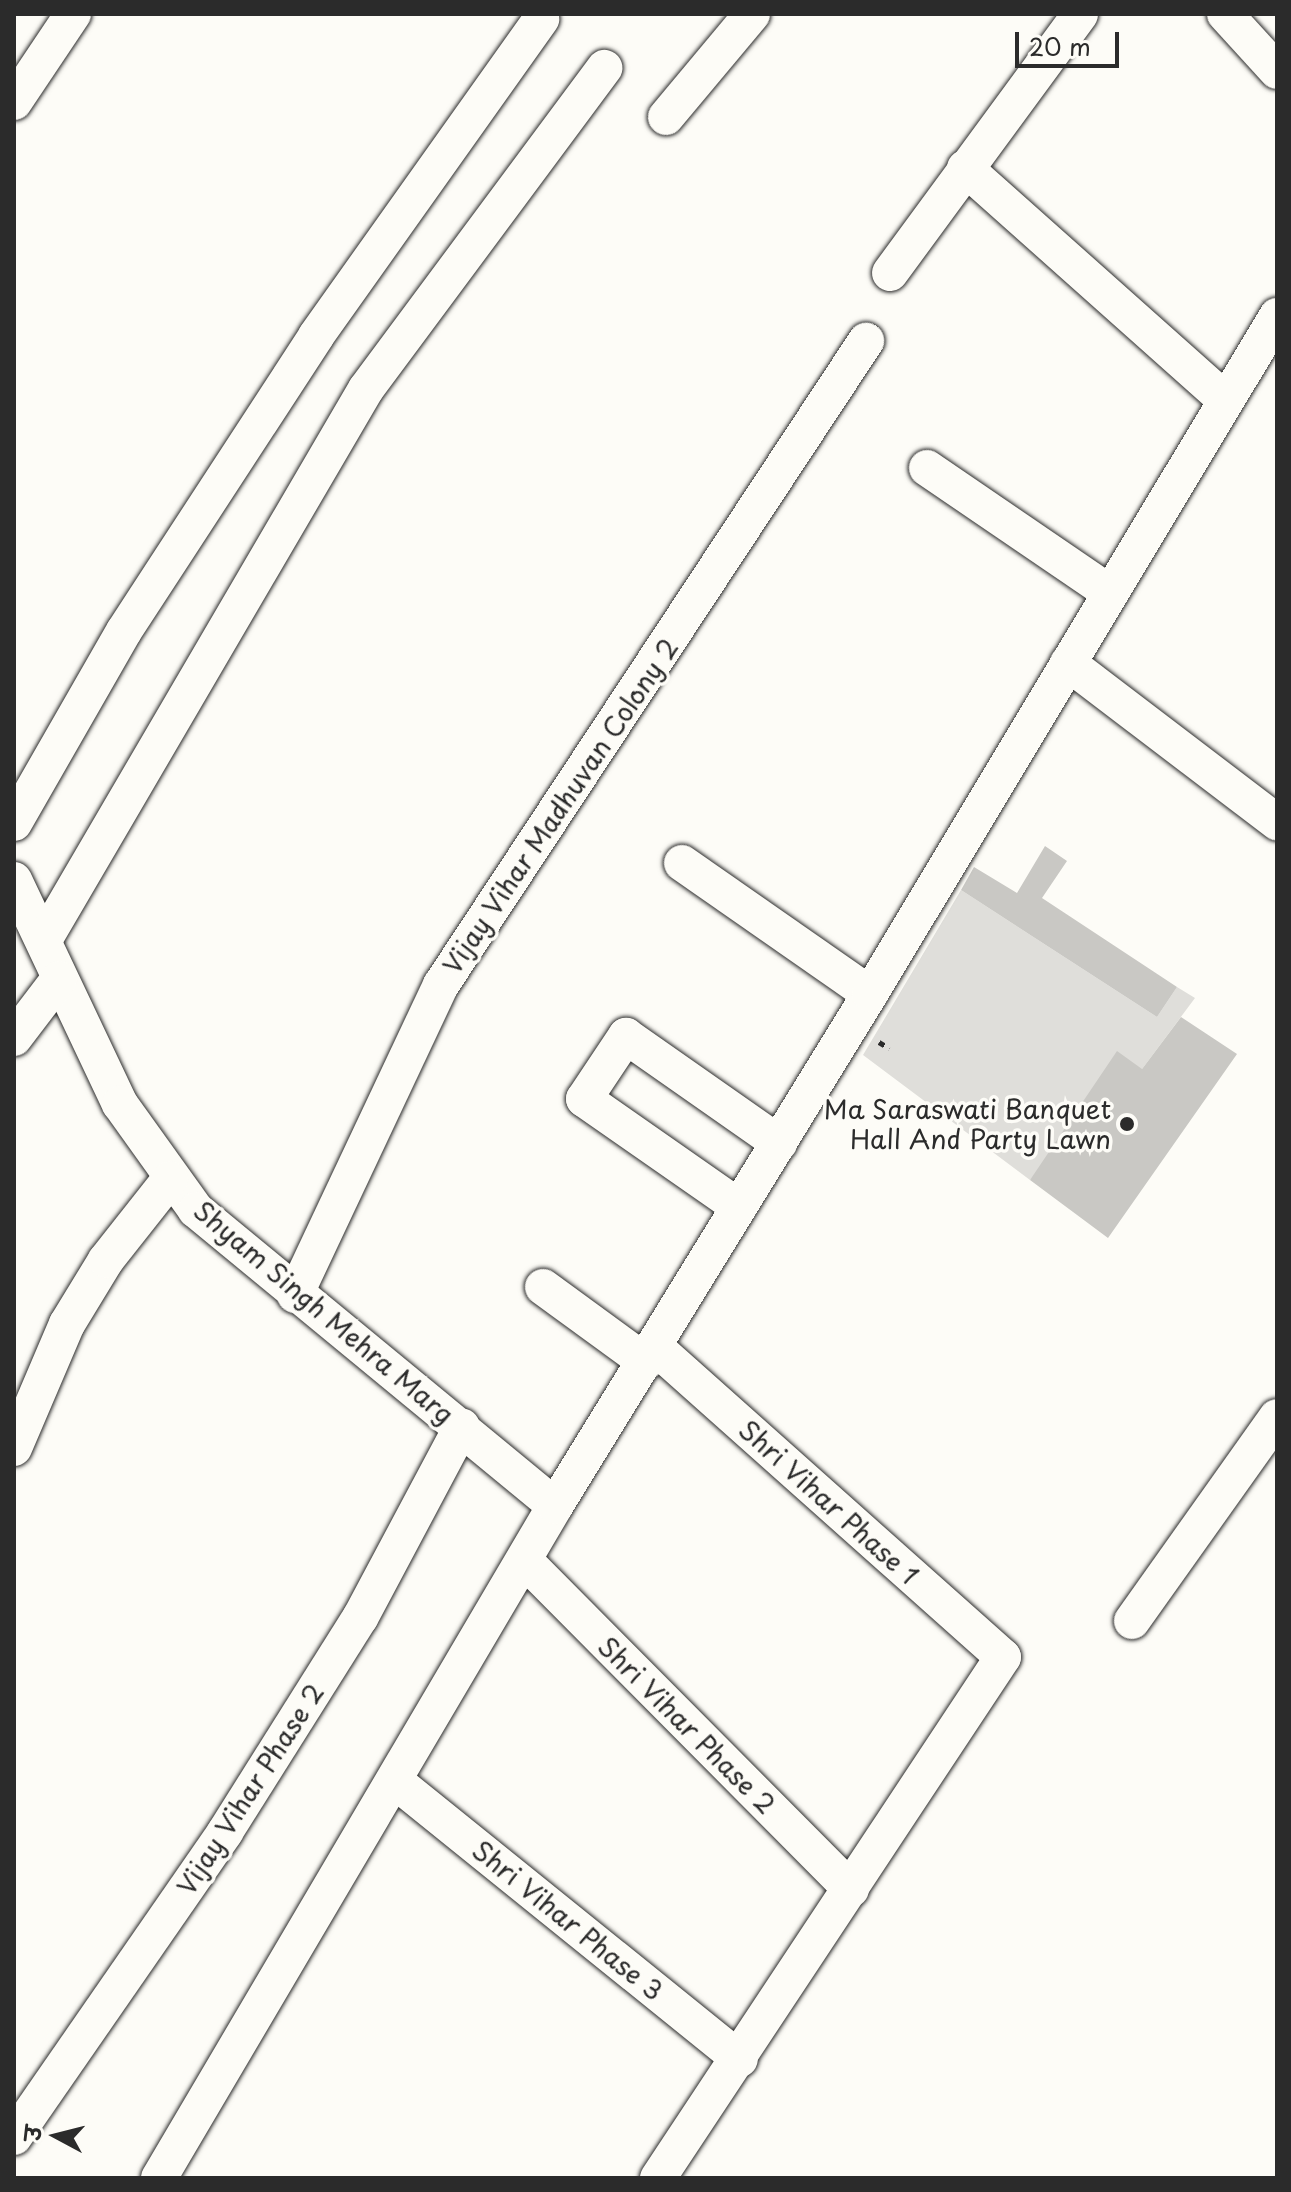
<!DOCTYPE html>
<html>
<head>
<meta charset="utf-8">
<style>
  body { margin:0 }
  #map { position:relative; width:1291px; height:2192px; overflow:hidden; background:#fdfcf7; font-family:"Playpen Sans","Playpen Sans Deva",sans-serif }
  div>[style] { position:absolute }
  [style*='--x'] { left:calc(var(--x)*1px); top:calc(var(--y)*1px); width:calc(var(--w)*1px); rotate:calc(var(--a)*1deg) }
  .green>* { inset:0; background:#dfdeda }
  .building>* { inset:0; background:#c9c8c4 }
  .path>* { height:5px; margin-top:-2.5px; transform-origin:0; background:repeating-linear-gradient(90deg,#2b2b2b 0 6px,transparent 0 12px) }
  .roads { filter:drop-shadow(0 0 2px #2b2b2b) drop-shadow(0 0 2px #2b2b2b) }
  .minor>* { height:36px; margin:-18px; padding:0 18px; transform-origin:18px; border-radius:18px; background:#fdfcf7 }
  .dots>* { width:22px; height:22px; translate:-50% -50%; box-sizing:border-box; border:4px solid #fdfcf7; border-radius:50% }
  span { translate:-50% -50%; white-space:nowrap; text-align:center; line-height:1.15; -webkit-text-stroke:7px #fdfcf7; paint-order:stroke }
  .street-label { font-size:26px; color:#2b2b2b }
  .poi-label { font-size:26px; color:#2b2b2b }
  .right { translate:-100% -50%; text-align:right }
  .frame { position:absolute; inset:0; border:16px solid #2b2b2b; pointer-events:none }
  .north { position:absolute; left:16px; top:2096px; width:80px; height:80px; -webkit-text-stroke:6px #fdfcf7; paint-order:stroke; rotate:277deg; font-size:22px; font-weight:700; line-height:32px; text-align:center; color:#2b2b2b }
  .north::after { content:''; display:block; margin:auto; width:28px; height:36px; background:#2b2b2b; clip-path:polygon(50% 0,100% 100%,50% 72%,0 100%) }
  .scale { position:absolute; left:1015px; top:32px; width:104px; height:36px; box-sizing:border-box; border:4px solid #2b2b2b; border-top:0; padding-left:10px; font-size:24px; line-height:28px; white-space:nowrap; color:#2b2b2b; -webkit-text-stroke:6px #fdfcf7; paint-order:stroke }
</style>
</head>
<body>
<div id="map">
  <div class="green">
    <i style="clip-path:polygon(961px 890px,1157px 1017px,1177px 987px,1195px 998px,1142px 1069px,1030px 1180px,863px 1055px)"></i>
  </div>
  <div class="building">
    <i style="clip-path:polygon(1045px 846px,1067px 861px,1042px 898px,1177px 987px,1157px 1017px,961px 890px,974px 867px,1017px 893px)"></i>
    <i style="clip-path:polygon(1181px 1017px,1237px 1054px,1108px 1238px,1030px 1180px,1117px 1051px,1142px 1069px)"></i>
  </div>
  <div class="path">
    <i style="--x:879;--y:1042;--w:12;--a:31"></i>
  </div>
  <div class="roads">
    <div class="minor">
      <i style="--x:1225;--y:14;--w:77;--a:47.6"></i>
      <i style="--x:14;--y:102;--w:106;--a:-56.2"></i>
      <i style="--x:666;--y:117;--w:134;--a:-50.1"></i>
      <i style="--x:965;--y:168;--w:348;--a:41.7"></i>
      <i style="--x:890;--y:273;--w:321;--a:-53.7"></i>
      <i style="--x:927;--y:468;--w:222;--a:34.3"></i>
      <i style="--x:1068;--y:663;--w:263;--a:37.3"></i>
      <i style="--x:14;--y:823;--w:221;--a:-60.2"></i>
      <i style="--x:124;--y:631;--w:352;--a:-56.9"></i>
      <i style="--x:316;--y:336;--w:389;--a:-54.6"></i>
      <i style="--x:682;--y:863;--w:229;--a:34.9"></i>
      <i style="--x:14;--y:880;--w:248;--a:64.7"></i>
      <i style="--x:120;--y:1104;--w:130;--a:54.4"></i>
      <i style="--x:196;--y:1210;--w:465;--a:39.5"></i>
      <i style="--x:44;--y:940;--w:638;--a:-59.7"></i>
      <i style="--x:366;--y:389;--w:400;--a:-53.4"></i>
      <i style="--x:14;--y:1038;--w:74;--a:-52.7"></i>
      <i style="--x:739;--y:1207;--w:189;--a:-145.1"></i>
      <i style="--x:584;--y:1099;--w:76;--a:-56.3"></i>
      <i style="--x:626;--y:1036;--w:187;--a:35"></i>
      <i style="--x:543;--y:1287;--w:127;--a:36.1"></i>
      <i style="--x:295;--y:1295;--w:343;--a:-64.8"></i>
      <i style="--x:441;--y:985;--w:772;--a:-56.58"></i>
      <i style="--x:655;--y:1347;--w:466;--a:41.7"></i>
      <i style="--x:1003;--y:1657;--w:625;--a:123.51"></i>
      <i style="--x:14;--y:1448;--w:135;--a:-66.9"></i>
      <i style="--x:67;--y:1324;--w:75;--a:-58.6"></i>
      <i style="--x:106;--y:1260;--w:103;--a:-51.7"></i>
      <i style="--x:524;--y:1560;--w:464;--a:45.2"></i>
      <i style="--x:1132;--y:1621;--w:250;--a:-54.6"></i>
      <i style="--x:395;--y:1781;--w:443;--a:38.9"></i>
      <i style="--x:14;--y:2137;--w:371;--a:-55.3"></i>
      <i style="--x:225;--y:1832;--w:253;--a:-57.8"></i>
      <i style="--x:360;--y:1618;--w:217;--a:-62"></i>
      <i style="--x:159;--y:2178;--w:780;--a:-59.49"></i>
      <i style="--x:555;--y:1506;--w:601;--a:-58.4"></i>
      <i style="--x:870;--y:994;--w:791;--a:-59.02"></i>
    </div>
  </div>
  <div class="dots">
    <i style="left:1127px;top:1124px;background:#2b2b2b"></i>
  </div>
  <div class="street-label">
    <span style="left:560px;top:806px;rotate:-56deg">Vijay Vihar Madhuvan Colony 2</span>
    <span style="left:324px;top:1312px;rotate:40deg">Shyam Singh Mehra Marg</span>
    <span style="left:829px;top:1502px;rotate:42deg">Shri Vihar Phase 1</span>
    <span style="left:687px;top:1725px;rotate:45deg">Shri Vihar Phase 2</span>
    <span style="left:250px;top:1789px;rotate:-57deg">Vijay Vihar Phase 2</span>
    <span style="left:568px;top:1920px;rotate:39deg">Shri Vihar Phase 3</span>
  </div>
  <div class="poi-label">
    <span class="right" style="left:1111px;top:1124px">Ma Saraswati Banquet<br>Hall And Party Lawn</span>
  </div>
  <div class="frame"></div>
  <div class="north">उ</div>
  <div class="scale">20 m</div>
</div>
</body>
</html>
